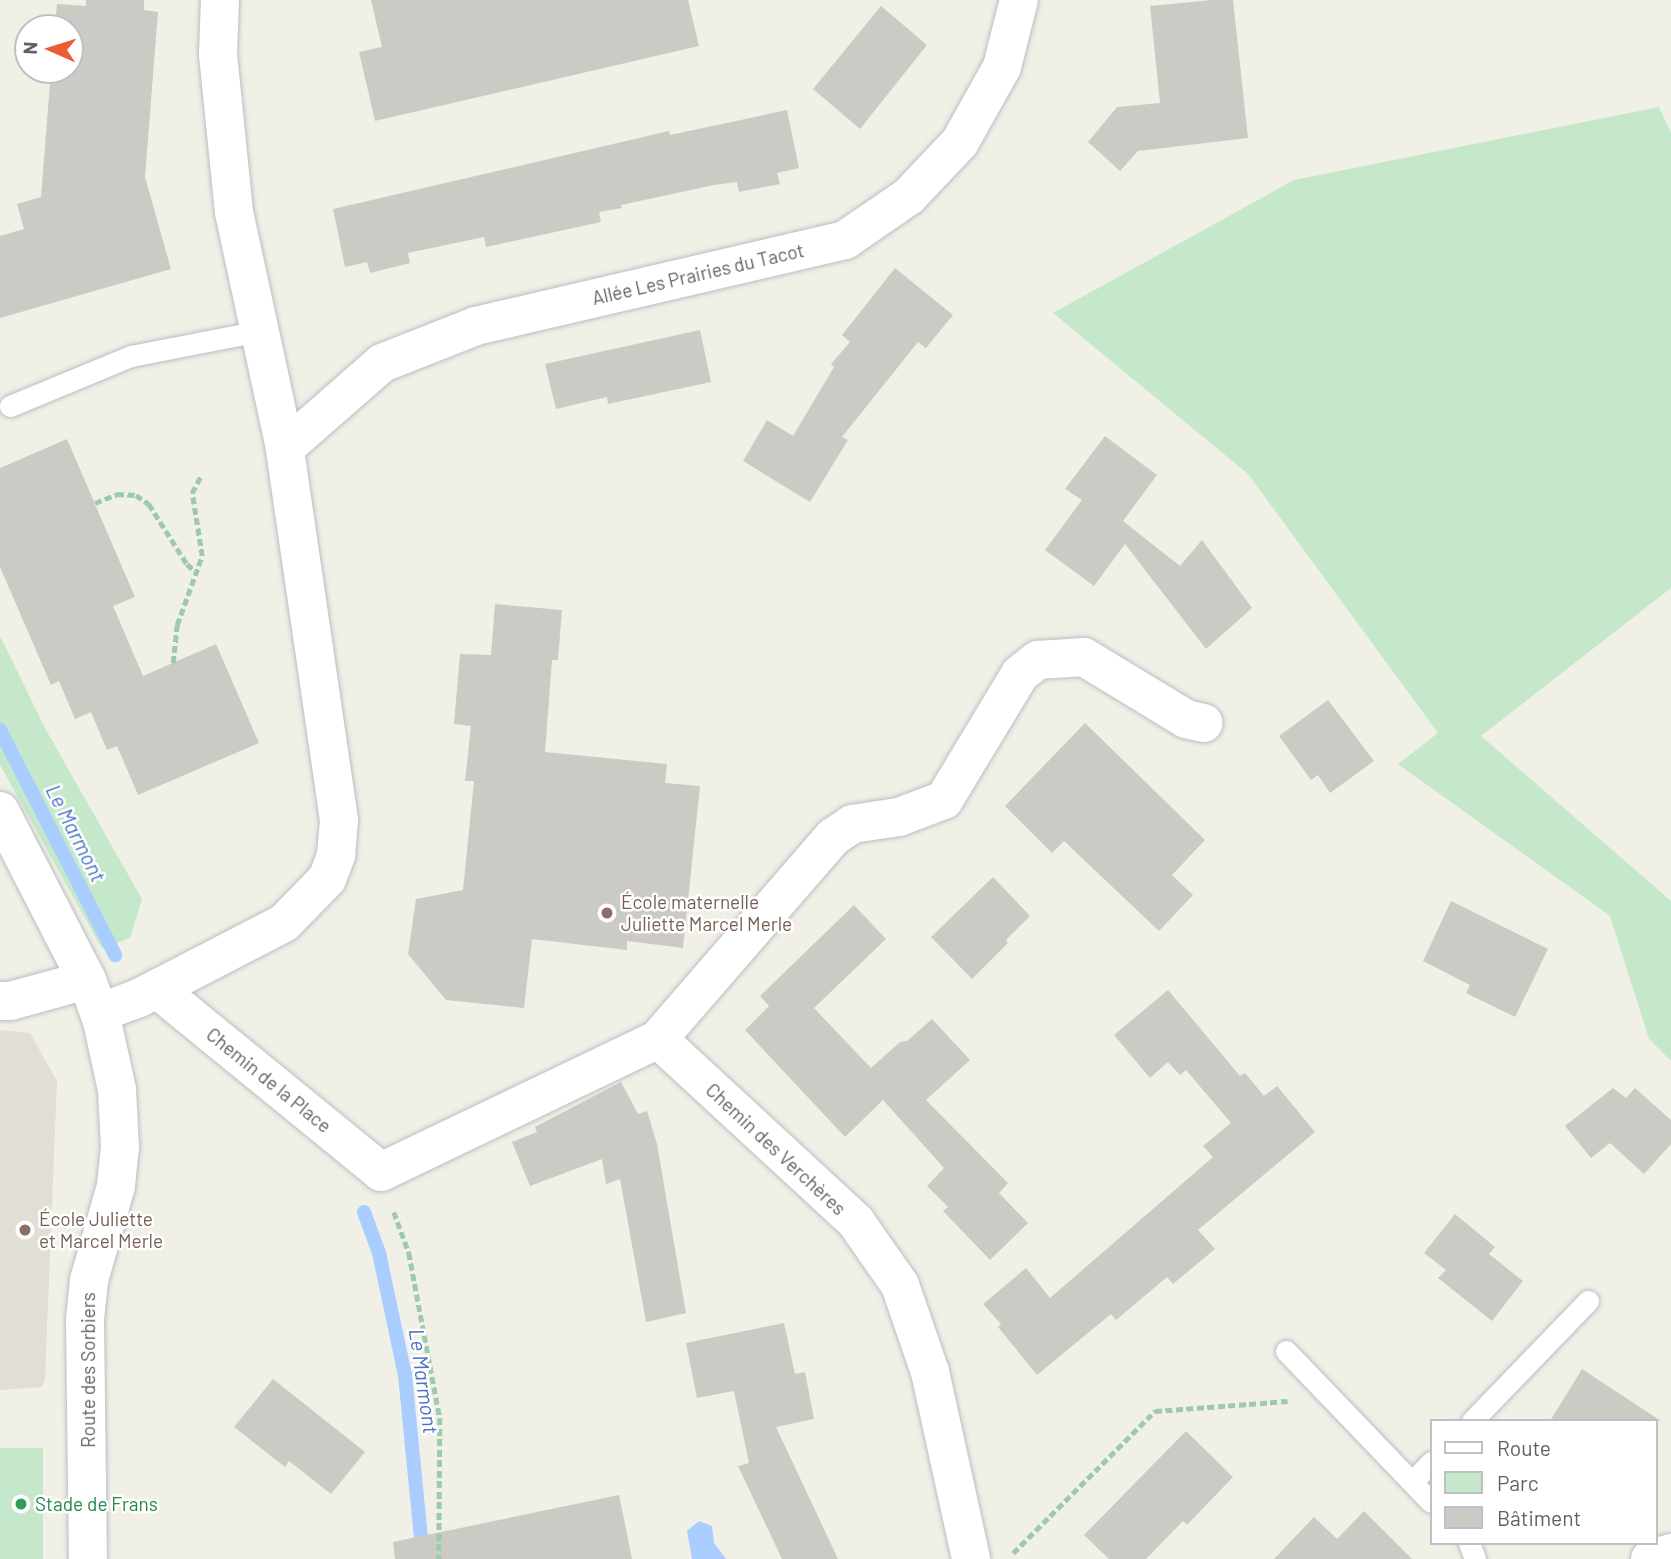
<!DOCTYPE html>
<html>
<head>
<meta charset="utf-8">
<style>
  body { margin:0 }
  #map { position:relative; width:1671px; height:1559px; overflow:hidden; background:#f1f0e7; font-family:Barlow,sans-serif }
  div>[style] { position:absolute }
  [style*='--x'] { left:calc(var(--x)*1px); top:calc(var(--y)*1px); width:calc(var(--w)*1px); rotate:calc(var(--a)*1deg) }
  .education>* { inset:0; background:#e1dfd5 }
  .green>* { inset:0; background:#c4e8c9 }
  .water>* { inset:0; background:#a9cdff }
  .stream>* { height:14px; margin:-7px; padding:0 7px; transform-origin:7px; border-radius:7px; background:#a9cdff }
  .building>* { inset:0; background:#cccac4 }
  .path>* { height:4.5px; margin-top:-2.25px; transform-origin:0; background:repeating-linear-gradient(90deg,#9dc9b0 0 7px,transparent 0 10.5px) }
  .roads { filter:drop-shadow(0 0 2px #bbbec3) drop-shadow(0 0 2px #bbbec3) }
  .lane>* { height:21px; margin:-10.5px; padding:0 10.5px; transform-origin:10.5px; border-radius:10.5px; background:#fff }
  .street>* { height:38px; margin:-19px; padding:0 19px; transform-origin:19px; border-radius:19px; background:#fff }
  .secondary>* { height:38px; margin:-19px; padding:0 19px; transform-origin:19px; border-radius:19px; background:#fff }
  .dots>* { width:19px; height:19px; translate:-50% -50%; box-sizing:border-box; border:4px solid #fff; border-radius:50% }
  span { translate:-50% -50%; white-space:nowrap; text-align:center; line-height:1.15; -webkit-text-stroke:5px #fff; paint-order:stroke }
  .street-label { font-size:19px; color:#5e6168 }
  .education-label { font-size:19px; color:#785e54 }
  .left { translate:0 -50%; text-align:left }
  .leisure-label { font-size:19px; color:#27864d }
  .water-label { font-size:21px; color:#4873c6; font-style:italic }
  .legend { position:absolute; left:1430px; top:1419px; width:228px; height:126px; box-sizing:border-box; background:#fff; border:2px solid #bfc0c3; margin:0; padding:9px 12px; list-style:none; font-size:21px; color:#5e6168 }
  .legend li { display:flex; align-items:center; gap:14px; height:35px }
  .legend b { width:35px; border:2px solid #bfc0c3 }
  .north { position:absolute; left:14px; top:14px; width:70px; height:70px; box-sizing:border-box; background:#fff; border:2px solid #bfc0c3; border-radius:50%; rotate:273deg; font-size:19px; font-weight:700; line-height:28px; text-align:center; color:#5e6168 }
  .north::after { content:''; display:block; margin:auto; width:24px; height:32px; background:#eb5c33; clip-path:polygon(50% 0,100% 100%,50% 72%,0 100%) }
</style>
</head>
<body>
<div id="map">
  <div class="education">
    <i style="clip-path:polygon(0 1030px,30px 1033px,57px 1081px,45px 1379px,42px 1387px,0 1390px)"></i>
  </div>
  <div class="green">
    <i style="clip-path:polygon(1659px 107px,1671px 133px,1671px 588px,1481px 736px,1671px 901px,1671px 1061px,1649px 1039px,1610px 916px,1398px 764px,1438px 733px,1248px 474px,1053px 313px,1294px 180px)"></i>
    <i style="clip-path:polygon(0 636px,46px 730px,142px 899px,130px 938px,102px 949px,0 765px)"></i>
    <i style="clip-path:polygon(0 1448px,43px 1448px,43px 1559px,0 1559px)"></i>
  </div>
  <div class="water">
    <i style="clip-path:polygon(699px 1521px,712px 1526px,714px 1543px,726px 1559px,692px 1559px,687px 1531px)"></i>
  </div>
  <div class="stream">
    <i style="--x:0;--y:730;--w:253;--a:62.9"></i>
    <i style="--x:364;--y:1212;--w:44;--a:69.9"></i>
    <i style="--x:379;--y:1253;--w:125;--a:78"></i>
    <i style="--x:405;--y:1375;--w:185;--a:84.4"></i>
  </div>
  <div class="building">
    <i style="clip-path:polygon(86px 0,144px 0,144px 10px,158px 12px,145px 177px,171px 269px,0 318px,0 236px,24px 229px,17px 204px,41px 197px,51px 70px,70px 70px,70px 28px,55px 28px,57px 4px,86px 6px)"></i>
    <i style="clip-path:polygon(371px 0,688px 0,699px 46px,375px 121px,359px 52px,382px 47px)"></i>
    <i style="clip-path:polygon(1212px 0,1233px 0,1248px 138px,1138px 151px,1120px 171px,1088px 142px,1117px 107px,1160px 103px,1150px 6px)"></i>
    <i style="clip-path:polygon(881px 6px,927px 45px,860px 129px,813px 89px)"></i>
    <i style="clip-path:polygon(787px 110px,799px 168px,777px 173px,780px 184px,739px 192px,737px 182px,714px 185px,621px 205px,622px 208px,599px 212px,601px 222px,486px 247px,484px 237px,408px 253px,410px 263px,370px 273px,367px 262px,345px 267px,333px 209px,669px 131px,670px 135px)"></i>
    <i style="clip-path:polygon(895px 268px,953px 315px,926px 348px,918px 342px,842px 437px,848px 440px,810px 502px,743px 461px,767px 420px,793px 436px,834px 367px,831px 364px,850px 342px,842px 335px)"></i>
    <i style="clip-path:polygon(700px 330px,711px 382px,608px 404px,607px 397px,556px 409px,545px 364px)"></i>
    <i style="clip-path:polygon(1105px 436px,1157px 475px,1123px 521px,1180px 566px,1202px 540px,1252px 608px,1206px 649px,1125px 544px,1094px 586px,1045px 550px,1082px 500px,1065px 489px)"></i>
    <i style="clip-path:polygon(67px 439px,135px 597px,113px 606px,143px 676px,216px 644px,259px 743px,138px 795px,117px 746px,107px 750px,91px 712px,75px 719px,59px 681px,51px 685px,0 567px,0 468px)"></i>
    <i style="clip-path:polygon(495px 604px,562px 610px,558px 660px,552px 660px,545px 752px,667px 764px,665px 783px,700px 786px,683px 948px,627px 941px,627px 950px,532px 939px,524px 1008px,446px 1000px,408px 954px,416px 899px,463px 890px,474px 781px,465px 781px,471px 726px,454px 724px,460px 654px,491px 655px)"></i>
    <i style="clip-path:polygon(1328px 700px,1374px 761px,1330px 793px,1318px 775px,1311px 780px,1279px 736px)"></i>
    <i style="clip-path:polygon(1085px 723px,1205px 840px,1172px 875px,1193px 895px,1159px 931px,1064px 841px,1052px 853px,1005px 806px)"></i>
    <i style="clip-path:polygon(993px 877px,1030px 916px,1006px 940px,1008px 943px,972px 979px,931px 937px)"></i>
    <i style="clip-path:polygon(1451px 901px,1548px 949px,1515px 1017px,1466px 993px,1470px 985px,1423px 961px)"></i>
    <i style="clip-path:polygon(854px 905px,886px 939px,814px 1008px,871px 1068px,900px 1042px,907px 1041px,932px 1019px,970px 1060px,926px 1100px,1008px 1183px,999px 1193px,1028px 1223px,990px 1260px,943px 1211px,948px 1207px,927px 1186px,944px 1168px,883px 1100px,845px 1137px,745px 1030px,769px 1006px,760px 996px)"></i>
    <i style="clip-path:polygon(1168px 990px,1240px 1076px,1245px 1073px,1264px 1096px,1277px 1086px,1315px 1132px,1198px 1230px,1215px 1249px,1173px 1284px,1167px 1277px,1116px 1320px,1111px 1314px,1037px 1375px,998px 1327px,1001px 1324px,983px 1304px,1026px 1268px,1050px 1298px,1213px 1157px,1203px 1146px,1231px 1123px,1186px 1070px,1180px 1075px,1168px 1062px,1150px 1078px,1114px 1035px)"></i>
    <i style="clip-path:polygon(621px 1082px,638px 1114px,647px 1111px,657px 1144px,686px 1313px,646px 1322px,620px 1179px,606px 1184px,602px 1159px,530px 1186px,512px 1142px,537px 1132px,535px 1127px)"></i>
    <i style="clip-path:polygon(1613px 1088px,1626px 1098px,1635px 1088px,1671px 1120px,1671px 1144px,1644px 1174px,1610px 1143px,1591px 1158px,1565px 1126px)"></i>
    <i style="clip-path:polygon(1455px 1214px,1495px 1247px,1489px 1254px,1523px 1281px,1492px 1321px,1438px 1278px,1446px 1270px,1424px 1253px)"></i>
    <i style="clip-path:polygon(784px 1323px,795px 1374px,805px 1372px,814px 1419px,776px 1427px,838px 1559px,782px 1559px,738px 1466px,749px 1463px,734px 1391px,697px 1398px,686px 1343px)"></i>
    <i style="clip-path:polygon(1582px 1369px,1661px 1421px,1550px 1421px)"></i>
    <i style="clip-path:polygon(273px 1379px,365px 1452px,331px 1494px,289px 1461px,285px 1467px,234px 1427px)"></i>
    <i style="clip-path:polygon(1186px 1431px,1233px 1477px,1187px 1525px,1183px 1521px,1146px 1559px,1109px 1559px,1084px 1535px)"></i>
    <i style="clip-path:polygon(619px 1495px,632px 1559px,395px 1559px,393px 1542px)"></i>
    <i style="clip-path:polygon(1364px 1511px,1412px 1559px,1274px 1559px,1314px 1517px,1337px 1539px)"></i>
  </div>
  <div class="path">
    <i style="--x:95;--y:503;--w:24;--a:-22"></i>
    <i style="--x:117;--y:494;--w:19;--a:3"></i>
    <i style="--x:136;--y:495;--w:16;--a:35"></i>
    <i style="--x:149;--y:504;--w:71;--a:57.7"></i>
    <i style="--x:187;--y:564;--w:12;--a:42"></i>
    <i style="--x:173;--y:663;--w:38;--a:-84"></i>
    <i style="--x:177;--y:625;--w:73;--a:-70.1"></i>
    <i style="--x:202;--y:556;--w:64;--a:-99"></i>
    <i style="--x:192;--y:493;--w:20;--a:-63"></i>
    <i style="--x:394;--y:1212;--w:44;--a:69.9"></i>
    <i style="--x:409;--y:1253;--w:168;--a:79.4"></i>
    <i style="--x:440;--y:1418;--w:141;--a:90.4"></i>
    <i style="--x:1013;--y:1553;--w:201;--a:-45"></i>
    <i style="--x:1155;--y:1411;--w:133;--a:-4.3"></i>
  </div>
  <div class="roads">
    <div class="lane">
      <i style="--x:10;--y:406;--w:131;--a:-22.5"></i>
      <i style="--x:131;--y:356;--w:131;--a:-11"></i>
      <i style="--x:1286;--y:1351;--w:209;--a:46.2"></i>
      <i style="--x:1472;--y:1421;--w:167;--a:-46"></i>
      <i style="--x:1412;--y:1482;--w:28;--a:-46"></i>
      <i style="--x:1469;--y:1543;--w:17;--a:69"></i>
    </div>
    <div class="street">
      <i style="--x:285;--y:448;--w:129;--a:-41.2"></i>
      <i style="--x:382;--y:363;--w:101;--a:-21.5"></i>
      <i style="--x:476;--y:326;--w:379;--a:-13.1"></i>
      <i style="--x:845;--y:240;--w:78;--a:-34.5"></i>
      <i style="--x:909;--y:196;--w:74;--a:-46.6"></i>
      <i style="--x:960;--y:142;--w:86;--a:-60.8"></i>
      <i style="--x:1002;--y:67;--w:69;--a:-75.8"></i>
      <i style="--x:0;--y:811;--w:190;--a:62.8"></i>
      <i style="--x:87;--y:980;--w:80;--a:164.7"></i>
      <i style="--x:10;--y:1001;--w:10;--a:180"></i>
      <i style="--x:157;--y:989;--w:289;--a:39.2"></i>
      <i style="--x:381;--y:1172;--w:307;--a:-25.6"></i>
      <i style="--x:658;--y:1039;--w:270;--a:42.7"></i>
      <i style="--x:856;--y:1222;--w:77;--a:55.1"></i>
      <i style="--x:900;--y:1285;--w:92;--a:71"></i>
      <i style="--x:930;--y:1372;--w:191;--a:77.6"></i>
      <i style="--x:99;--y:1013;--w:43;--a:-20.6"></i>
      <i style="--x:139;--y:998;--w:163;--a:-27.3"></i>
      <i style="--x:284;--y:923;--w:62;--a:-45.7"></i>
      <i style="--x:327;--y:879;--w:26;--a:-69"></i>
      <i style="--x:336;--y:855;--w:35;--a:-85"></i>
      <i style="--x:339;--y:820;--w:376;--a:-98.3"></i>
      <i style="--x:285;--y:448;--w:241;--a:-102.2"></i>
      <i style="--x:234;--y:212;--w:159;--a:-95.8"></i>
      <i style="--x:218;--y:54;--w:54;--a:-87.9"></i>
      <i style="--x:658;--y:1039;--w:267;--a:-49.1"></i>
      <i style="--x:833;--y:837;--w:23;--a:-34"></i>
      <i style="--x:852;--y:824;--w:48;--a:-8.5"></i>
      <i style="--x:899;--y:817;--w:48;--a:-20.7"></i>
      <i style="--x:944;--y:800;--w:147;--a:-58.9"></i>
      <i style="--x:1020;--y:674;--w:23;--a:-38"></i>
      <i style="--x:1038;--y:660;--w:46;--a:-3.7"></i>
      <i style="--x:1084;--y:657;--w:119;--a:31.3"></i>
      <i style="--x:1186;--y:719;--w:18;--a:13"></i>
      <i style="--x:1650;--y:1559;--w:22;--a:-16"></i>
    </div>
    <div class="secondary">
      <i style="--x:87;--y:980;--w:44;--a:69.9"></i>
      <i style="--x:102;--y:1021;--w:71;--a:77.7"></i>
      <i style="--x:117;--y:1090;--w:57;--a:87"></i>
      <i style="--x:120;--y:1147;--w:39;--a:96"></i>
      <i style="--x:116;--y:1186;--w:98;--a:106"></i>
      <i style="--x:89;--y:1280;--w:40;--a:95.7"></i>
      <i style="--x:85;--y:1320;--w:239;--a:89.3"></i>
    </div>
  </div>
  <div class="dots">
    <i style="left:607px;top:913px;background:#8d6e63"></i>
    <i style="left:25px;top:1230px;background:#8d6e63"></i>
    <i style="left:21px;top:1504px;background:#2e9e5b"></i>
  </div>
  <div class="street-label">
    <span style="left:698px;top:274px;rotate:-13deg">Allée Les Prairies du Tacot</span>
    <span style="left:269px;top:1080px;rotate:39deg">Chemin de la Place</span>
    <span style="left:776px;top:1149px;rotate:43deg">Chemin des Verchères</span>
    <span style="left:88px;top:1370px;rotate:-90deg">Route des Sorbiers</span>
  </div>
  <div class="education-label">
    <span class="left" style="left:621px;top:913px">École maternelle<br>Juliette Marcel Merle</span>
    <span class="left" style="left:39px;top:1230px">École Juliette<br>et Marcel Merle</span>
  </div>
  <div class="leisure-label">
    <span class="left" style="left:35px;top:1504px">Stade de Frans</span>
  </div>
  <div class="water-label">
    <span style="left:76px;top:833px;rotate:63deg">Le Marmont</span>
    <span style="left:424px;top:1381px;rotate:82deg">Le Marmont</span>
  </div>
  <ul class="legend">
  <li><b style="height:9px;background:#fff"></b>Route</li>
  <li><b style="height:19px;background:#c4e8c9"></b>Parc</li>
  <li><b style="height:19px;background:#cccac4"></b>Bâtiment</li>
  </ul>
  <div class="north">N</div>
</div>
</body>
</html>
